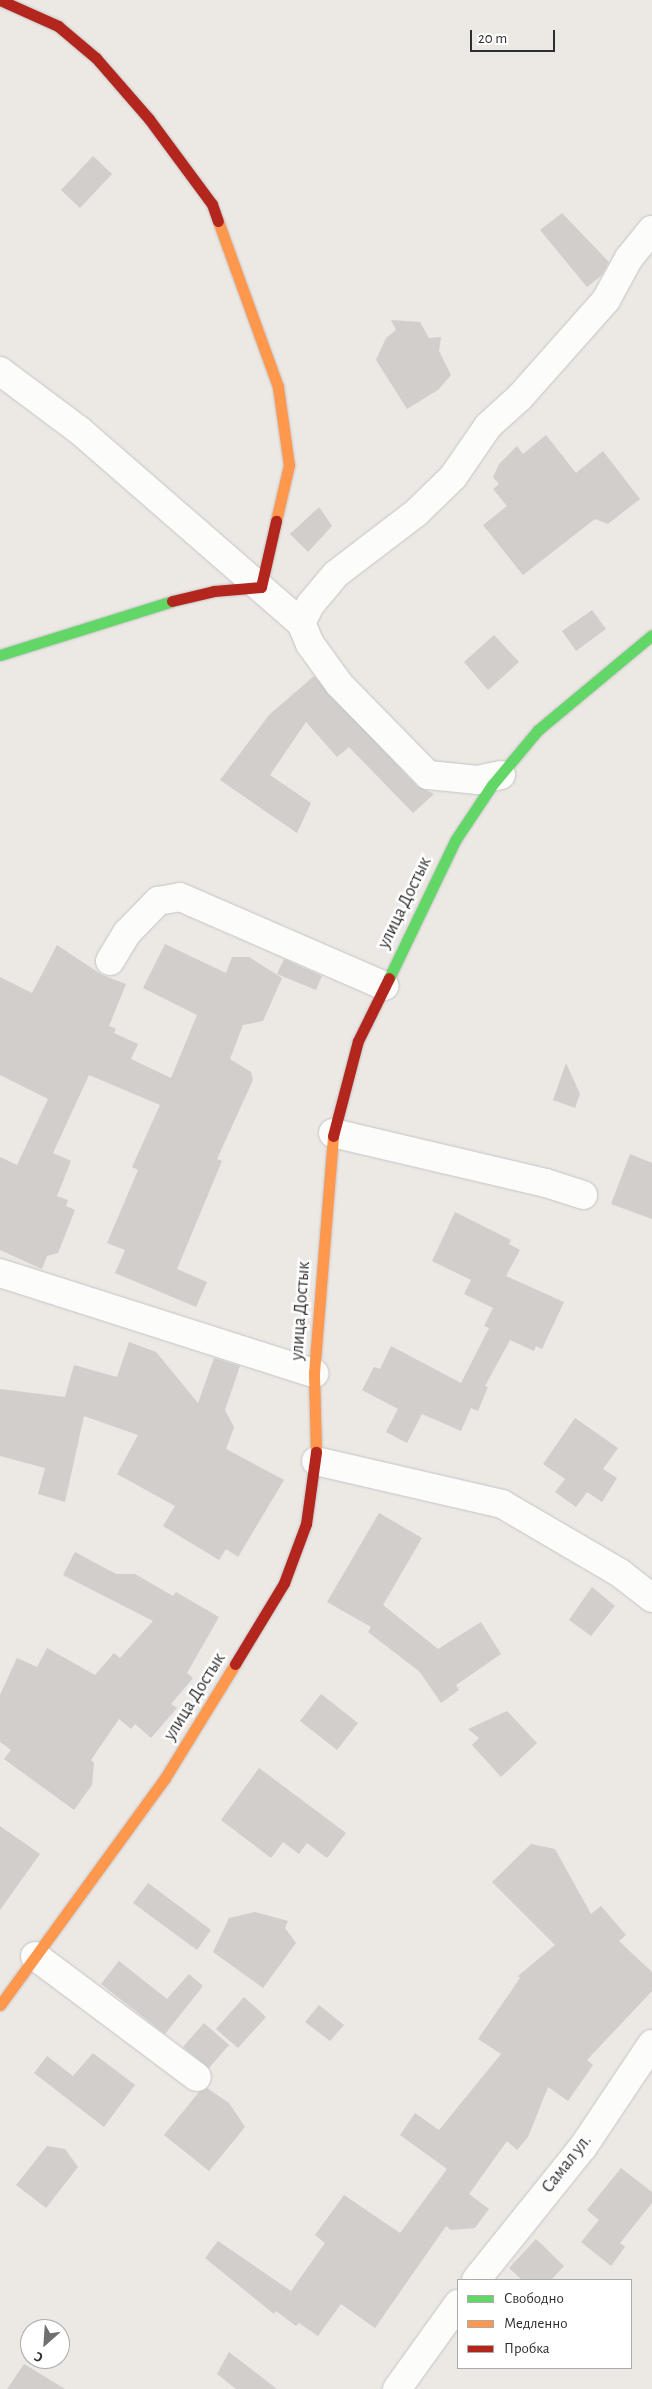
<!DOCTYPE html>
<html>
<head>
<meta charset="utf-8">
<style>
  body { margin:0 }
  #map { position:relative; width:652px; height:2389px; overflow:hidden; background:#ece8e4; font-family:"Alegreya Sans",sans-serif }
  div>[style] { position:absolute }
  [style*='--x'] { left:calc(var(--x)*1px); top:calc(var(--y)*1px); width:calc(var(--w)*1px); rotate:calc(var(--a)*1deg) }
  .building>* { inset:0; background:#d1cecb }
  .roads { filter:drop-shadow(0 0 1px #c5c4c5) drop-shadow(0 0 1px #c5c4c5) }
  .street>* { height:28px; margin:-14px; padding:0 14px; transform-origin:14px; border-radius:14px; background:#fcfcfb }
  .fast>* { height:11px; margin:-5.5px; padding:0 5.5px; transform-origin:5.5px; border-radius:5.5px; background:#63d668 }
  .slow>* { height:11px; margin:-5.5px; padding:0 5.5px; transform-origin:5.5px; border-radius:5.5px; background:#ff974d }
  .jam>* { height:11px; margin:-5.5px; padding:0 5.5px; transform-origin:5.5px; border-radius:5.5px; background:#b3261e }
  span { translate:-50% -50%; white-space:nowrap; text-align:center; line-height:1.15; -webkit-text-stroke:5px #fff; paint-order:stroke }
  .street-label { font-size:18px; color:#2e2e2e }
  .legend { position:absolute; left:457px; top:2279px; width:175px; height:90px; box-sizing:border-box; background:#fff; border:1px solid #ababab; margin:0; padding:6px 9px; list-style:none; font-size:15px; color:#2e2e2e }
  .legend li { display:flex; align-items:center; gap:10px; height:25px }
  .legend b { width:25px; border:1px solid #ababab }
  .north { position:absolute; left:20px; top:2319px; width:50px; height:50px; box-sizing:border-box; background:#fff; border:1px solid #ababab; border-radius:50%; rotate:206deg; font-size:14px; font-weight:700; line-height:20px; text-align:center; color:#2e2e2e }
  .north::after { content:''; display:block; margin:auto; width:18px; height:22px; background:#706f6e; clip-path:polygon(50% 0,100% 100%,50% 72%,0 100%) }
  .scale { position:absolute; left:470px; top:30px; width:85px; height:22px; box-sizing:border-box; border:2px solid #2e2e2e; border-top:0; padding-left:6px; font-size:15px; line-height:18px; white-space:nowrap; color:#2e2e2e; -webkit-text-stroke:4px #fff; paint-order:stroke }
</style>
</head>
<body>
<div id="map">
  <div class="building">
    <i style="clip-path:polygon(93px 156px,112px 174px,80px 208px,61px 190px)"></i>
    <i style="clip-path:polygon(562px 213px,609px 262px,602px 275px,587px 287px,540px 230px)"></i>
    <i style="clip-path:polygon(391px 320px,420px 322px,429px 338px,441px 337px,439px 351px,451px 375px,438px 390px,407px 409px,376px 360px,386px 338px,396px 330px)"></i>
    <i style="clip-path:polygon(546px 435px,576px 473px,603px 451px,640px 499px,608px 524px,595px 519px,523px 575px,483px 525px,507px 506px,493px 489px,499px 484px,493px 477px,499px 464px,517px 446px,523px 454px)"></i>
    <i style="clip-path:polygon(319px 507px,332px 526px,308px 552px,290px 534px)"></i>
    <i style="clip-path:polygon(592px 610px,606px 629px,576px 651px,562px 631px)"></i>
    <i style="clip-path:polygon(494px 635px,519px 662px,488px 690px,464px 662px)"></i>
    <i style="clip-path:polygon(314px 676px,417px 786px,434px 794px,413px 813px,349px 747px,337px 757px,306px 722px,270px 775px,311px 803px,297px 833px,220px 780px,269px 715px)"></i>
    <i style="clip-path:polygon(165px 944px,226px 973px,232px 957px,249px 957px,282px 978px,263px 1021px,243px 1025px,230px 1059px,251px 1072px,253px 1080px,217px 1159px,222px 1161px,177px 1269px,207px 1282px,196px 1307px,115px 1273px,125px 1250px,107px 1243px,138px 1170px,132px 1167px,160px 1105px,89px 1075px,53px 1153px,71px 1161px,57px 1196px,68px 1200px,66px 1206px,75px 1210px,58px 1253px,47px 1256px,42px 1269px,0 1250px,0 1157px,17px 1165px,48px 1099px,0 1075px,0 977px,32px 993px,57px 945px,102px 975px,126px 984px,109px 1026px,116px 1029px,114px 1033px,138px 1044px,131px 1059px,171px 1078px,197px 1015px,143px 988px)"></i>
    <i style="clip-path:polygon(284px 959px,322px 976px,316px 990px,277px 974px)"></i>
    <i style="clip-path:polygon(566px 1063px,580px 1094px,575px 1108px,553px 1100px)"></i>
    <i style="clip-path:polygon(630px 1154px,652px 1163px,652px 1219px,611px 1204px)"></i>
    <i style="clip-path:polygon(455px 1212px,511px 1240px,509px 1244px,520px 1250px,506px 1276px,564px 1302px,542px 1349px,536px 1346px,534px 1351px,510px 1340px,485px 1386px,488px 1387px,478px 1411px,471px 1408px,461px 1431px,422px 1414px,407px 1443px,386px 1432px,398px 1409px,362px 1390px,374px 1367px,380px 1369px,391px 1346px,461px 1383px,489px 1328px,484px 1326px,493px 1308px,464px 1294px,471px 1280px,432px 1261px)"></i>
    <i style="clip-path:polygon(129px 1342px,156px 1352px,198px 1403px,214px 1358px,240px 1366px,225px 1410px,234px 1427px,226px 1449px,284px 1480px,238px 1557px,226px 1549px,219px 1560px,163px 1526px,175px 1506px,117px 1474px,138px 1435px,84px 1416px,65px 1502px,38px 1494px,45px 1468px,0 1456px,0 1389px,65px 1397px,74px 1365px,117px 1377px)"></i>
    <i style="clip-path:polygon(575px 1418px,618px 1448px,603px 1469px,617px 1478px,602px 1502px,587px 1492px,576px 1507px,555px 1492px,565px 1479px,543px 1464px)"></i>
    <i style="clip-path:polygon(379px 1513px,422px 1538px,383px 1605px,438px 1649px,481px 1622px,501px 1654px,456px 1685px,459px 1690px,441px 1703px,420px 1672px,368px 1632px,371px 1627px,327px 1602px)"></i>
    <i style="clip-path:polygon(75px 1552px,116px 1574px,135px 1574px,173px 1596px,176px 1592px,219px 1617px,187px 1673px,193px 1678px,171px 1704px,177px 1708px,151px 1738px,135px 1724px,131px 1729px,119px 1719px,91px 1760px,94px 1763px,92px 1785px,74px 1810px,4px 1759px,11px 1750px,0 1742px,0 1695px,17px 1658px,37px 1667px,47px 1648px,95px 1675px,114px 1653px,120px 1658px,153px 1621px,63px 1575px)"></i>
    <i style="clip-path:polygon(592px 1587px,615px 1606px,591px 1636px,569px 1620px)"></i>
    <i style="clip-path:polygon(321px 1694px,358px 1723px,337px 1750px,300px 1721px)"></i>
    <i style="clip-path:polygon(507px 1711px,537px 1743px,501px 1777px,472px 1745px,479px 1738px,468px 1729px)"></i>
    <i style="clip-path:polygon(259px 1768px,346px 1833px,327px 1858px,307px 1843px,299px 1854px,283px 1842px,271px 1858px,221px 1820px)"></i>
    <i style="clip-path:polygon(0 1826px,40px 1854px,0 1910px)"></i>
    <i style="clip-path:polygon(531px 1844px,555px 1849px,591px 1914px,601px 1906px,626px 1935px,619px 1941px,652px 1972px,652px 1991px,587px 2060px,593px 2065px,568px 2101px,548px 2087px,528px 2137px,517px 2150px,507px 2141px,469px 2194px,489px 2209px,475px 2228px,451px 2230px,446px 2226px,375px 2328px,341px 2304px,318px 2336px,299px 2323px,296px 2326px,276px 2311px,274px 2314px,205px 2258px,218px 2241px,291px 2291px,325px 2243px,315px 2235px,344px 2195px,400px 2233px,447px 2169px,400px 2135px,415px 2113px,439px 2130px,501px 2054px,478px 2039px,520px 1978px,518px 1976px,555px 1945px,492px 1882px)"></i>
    <i style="clip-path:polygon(148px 1883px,211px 1930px,197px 1950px,133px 1903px)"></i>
    <i style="clip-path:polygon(255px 1912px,288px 1921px,285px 1928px,296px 1943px,263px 1988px,213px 1952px,229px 1918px)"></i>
    <i style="clip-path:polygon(119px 1961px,167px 1999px,189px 1974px,203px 1986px,165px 2034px,101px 1984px)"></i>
    <i style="clip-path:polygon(244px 1997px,266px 2017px,238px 2048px,216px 2029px)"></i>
    <i style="clip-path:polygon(319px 2005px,344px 2025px,330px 2041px,305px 2022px)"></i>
    <i style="clip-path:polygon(204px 2023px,229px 2045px,209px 2068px,183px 2047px)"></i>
    <i style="clip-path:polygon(93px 2053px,135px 2085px,104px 2127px,34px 2073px,47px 2056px,73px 2076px)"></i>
    <i style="clip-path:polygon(207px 2088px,229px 2103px,245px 2127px,209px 2171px,164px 2135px,199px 2092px)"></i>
    <i style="clip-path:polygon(47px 2146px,65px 2149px,78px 2167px,46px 2208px,16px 2185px)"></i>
    <i style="clip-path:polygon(621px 2168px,652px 2192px,652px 2203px,620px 2243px,625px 2247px,611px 2266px,581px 2242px,599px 2220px,587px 2210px)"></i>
    <i style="clip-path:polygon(536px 2239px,564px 2266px,551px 2280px,522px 2280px,509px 2268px)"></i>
    <i style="clip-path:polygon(229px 2352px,277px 2389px,236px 2389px,217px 2374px)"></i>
    <i style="clip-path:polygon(24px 2364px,65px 2389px,7px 2389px)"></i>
  </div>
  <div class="roads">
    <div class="street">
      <i style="--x:0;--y:371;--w:99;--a:36.8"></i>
      <i style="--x:79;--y:430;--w:294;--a:41"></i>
      <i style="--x:501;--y:775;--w:24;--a:168"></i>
      <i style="--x:478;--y:780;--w:50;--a:-174.3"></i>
      <i style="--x:428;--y:775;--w:127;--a:-134.4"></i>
      <i style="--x:339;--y:684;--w:49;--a:-125.9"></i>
      <i style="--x:310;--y:644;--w:23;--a:-113"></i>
      <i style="--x:301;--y:623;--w:20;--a:-63"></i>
      <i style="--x:310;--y:605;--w:40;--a:-50"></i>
      <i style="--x:336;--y:574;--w:102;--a:-37.4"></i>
      <i style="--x:417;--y:512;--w:50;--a:-44.2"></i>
      <i style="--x:453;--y:477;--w:62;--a:-55.5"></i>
      <i style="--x:488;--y:426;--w:43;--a:-42.2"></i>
      <i style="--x:520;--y:397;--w:130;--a:-48.4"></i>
      <i style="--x:606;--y:300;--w:48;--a:-61.3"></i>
      <i style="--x:629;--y:258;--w:36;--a:-51"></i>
      <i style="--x:110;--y:961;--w:33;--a:-59"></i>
      <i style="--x:127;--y:933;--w:45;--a:-45.9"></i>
      <i style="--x:158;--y:901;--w:22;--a:-10"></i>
      <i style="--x:180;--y:897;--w:223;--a:23.5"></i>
      <i style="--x:333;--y:1133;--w:219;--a:13.2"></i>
      <i style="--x:546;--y:1183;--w:39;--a:18"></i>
      <i style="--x:0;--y:1273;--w:330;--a:17.7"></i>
      <i style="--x:316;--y:1461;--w:191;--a:13"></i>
      <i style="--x:502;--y:1504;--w:137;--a:30.3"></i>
      <i style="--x:620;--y:1573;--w:41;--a:38"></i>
      <i style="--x:35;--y:1956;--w:202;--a:36.8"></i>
      <i style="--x:476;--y:2280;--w:171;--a:-51.2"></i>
      <i style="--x:583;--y:2147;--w:124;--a:-56.2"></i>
      <i style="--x:397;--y:2389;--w:105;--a:-54.3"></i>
    </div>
    <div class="fast">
      <i style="--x:0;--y:655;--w:180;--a:-17.4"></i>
      <i style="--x:389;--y:978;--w:154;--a:-64.3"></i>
      <i style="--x:456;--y:839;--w:65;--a:-56.3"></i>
      <i style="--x:492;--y:785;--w:72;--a:-50.1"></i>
      <i style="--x:538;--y:730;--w:148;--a:-39.8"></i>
    </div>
    <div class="slow">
      <i style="--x:218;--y:221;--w:177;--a:70.1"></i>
      <i style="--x:278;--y:387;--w:79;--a:82"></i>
      <i style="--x:289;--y:465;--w:57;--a:103.1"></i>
      <i style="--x:316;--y:1452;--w:79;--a:-91.5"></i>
      <i style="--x:314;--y:1373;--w:238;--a:-85.4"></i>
      <i style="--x:0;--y:2005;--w:281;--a:-54"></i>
      <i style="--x:165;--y:1778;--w:134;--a:-58.4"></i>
    </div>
    <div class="jam">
      <i style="--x:0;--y:0;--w:64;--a:24.1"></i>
      <i style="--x:58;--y:26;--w:50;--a:40.1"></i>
      <i style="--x:96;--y:58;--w:81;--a:49"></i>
      <i style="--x:149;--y:119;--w:106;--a:53.5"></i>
      <i style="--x:212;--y:204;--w:18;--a:71"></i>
      <i style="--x:172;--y:601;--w:43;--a:-13.4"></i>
      <i style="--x:214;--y:591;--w:47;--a:-4.9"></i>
      <i style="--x:261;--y:587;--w:68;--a:-77.2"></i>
      <i style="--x:333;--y:1136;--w:98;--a:-75.3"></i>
      <i style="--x:358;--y:1041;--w:70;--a:-63.8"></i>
      <i style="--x:235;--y:1664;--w:95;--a:-58.8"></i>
      <i style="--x:284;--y:1583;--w:63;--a:-69.6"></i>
      <i style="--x:306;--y:1524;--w:73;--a:-82.1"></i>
    </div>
  </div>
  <div class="street-label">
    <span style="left:405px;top:903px;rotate:-64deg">улица Достык</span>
    <span style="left:301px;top:1311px;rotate:-86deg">улица Достык</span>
    <span style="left:195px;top:1697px;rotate:-58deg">улица Достык</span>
    <span style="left:567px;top:2164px;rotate:-52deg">Самал ул.</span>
  </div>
  <ul class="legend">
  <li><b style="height:6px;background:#63d668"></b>Свободно</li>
  <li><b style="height:6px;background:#ff974d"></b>Медленно</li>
  <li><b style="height:6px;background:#b3261e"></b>Пробка</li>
  </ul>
  <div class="north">С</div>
  <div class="scale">20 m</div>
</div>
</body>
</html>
